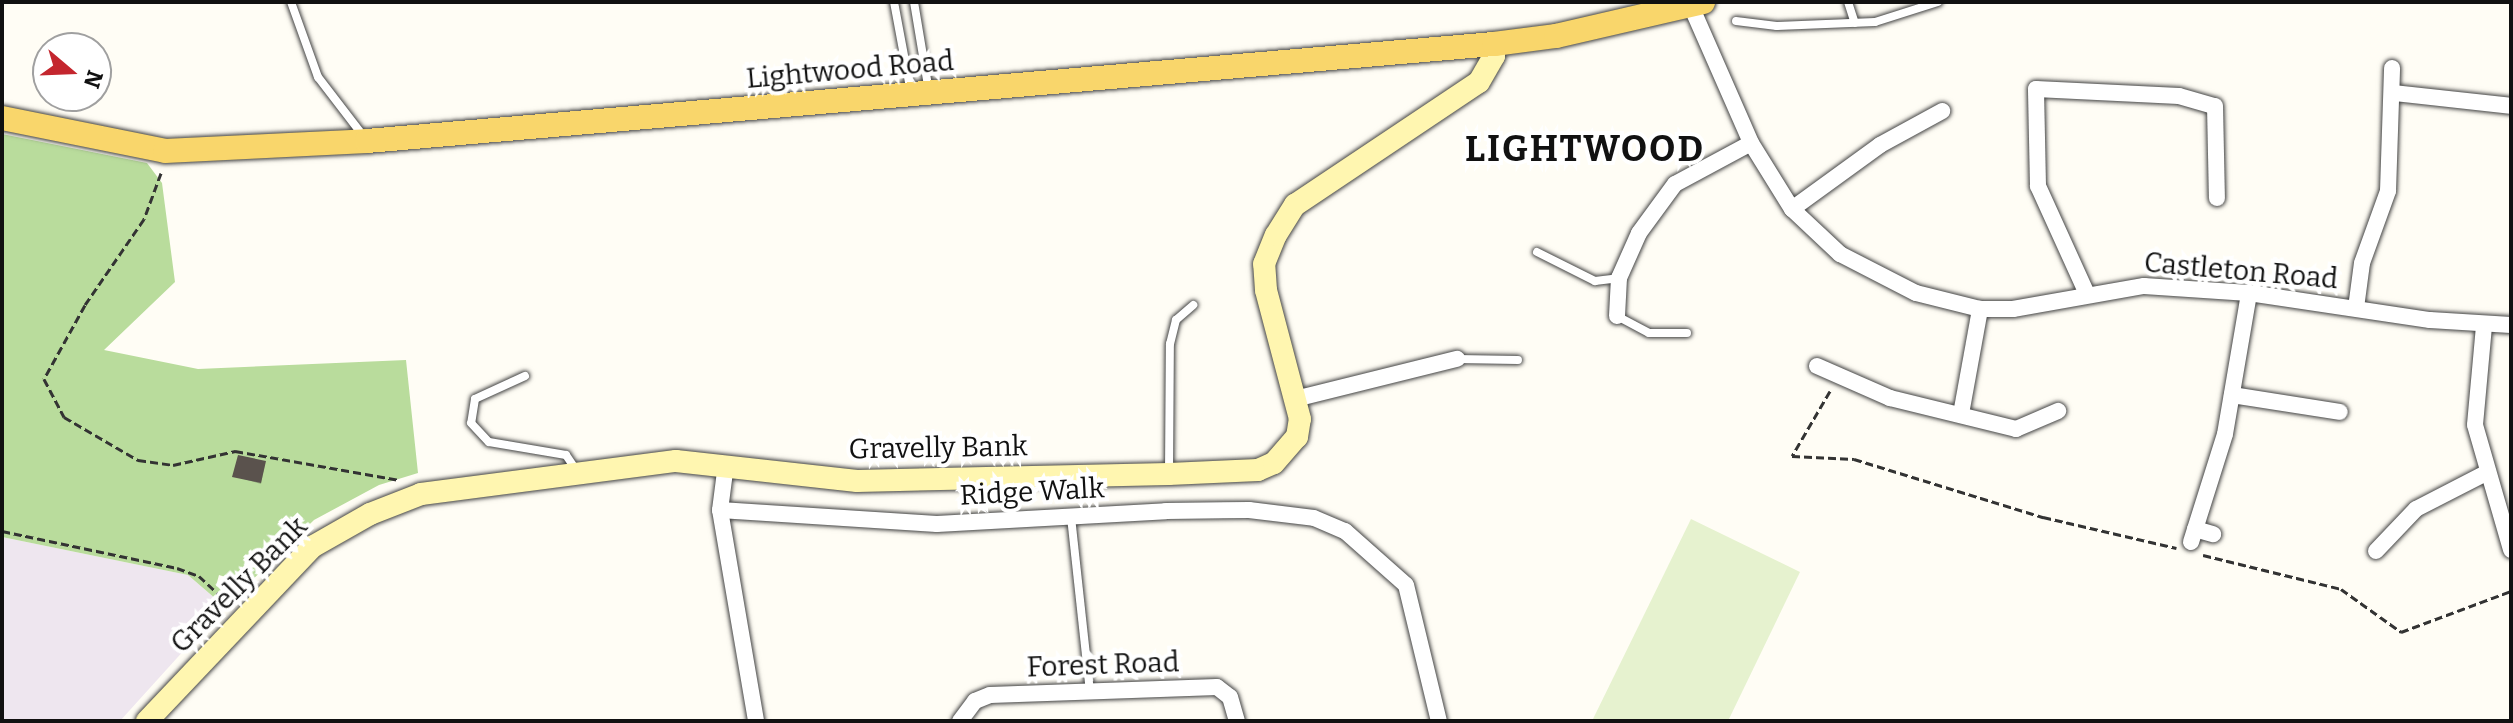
<!DOCTYPE html>
<html>
<head>
<meta charset="utf-8">
<style>
  body { margin:0 }
  #map { position:relative; width:2513px; height:723px; overflow:hidden; background:#fffdf5; font-family:Bitter,serif }
  div>[style] { position:absolute }
  [style*='--x'] { left:calc(var(--x)*1px); top:calc(var(--y)*1px); width:calc(var(--w)*1px); rotate:calc(var(--a)*1deg) }
  .industrial>* { inset:0; background:#eee6ef }
  .forest>* { inset:0; background:#b9dc9c }
  .pitch>* { inset:0; background:#e6f2cf }
  .shadow>* { inset:0; background:#0003 }
  .building>* { inset:0; background:#5a524d }
  .path>* { height:3px; margin-top:-1.5px; transform-origin:0; background:repeating-linear-gradient(90deg,#333 0 8px,transparent 0 12px) }
  .roads { filter:drop-shadow(0 0 2px #444) drop-shadow(0 0 2px #444) }
  .lane>* { height:8px; margin:-4px; padding:0 4px; transform-origin:4px; border-radius:4px; background:#fff }
  .street>* { height:16px; margin:-8px; padding:0 8px; transform-origin:8px; border-radius:8px; background:#fff }
  .secondary>* { height:22px; margin:-11px; padding:0 11px; transform-origin:11px; border-radius:11px; background:#fff6b0 }
  .primary>* { height:24px; margin:-12px; padding:0 12px; transform-origin:12px; border-radius:12px; background:#f9d66b }
  span { translate:-50% -50%; white-space:nowrap; text-align:center; line-height:1.15; -webkit-text-stroke:8px #fff; paint-order:stroke }
  .street-label { font-size:28px; color:#111 }
  .district-label { font-size:36px; color:#111; font-weight:700; letter-spacing:2px }
  .frame { position:absolute; inset:0; border:4px solid #111; pointer-events:none }
  .north { position:absolute; left:32px; top:32px; width:80px; height:80px; box-sizing:border-box; background:#fff; border:2px solid #a0a0a0; border-radius:50%; rotate:109deg; font-size:22px; font-weight:700; line-height:32px; text-align:center; color:#111 }
  .north::after { content:''; display:block; margin:auto; width:28px; height:36px; background:#c4262e; clip-path:polygon(50% 0,100% 100%,50% 72%,0 100%) }
</style>
</head>
<body>
<div id="map">
  <div class="industrial">
    <i style="clip-path:polygon(2px 537px,188px 575px,224px 606px,120px 721px,2px 721px)"></i>
  </div>
  <div class="forest">
    <i style="clip-path:polygon(2px 134px,147px 163px,162px 183px,175px 282px,104px 350px,198px 369px,406px 360px,418px 473px,379px 485px,314px 520px,248px 584px,219px 575px,216px 586px,237px 593px,224px 606px,188px 575px,2px 537px)"></i>
  </div>
  <div class="pitch">
    <i style="clip-path:polygon(1691px 519px,1800px 572px,1728px 721px,1592px 721px)"></i>
  </div>
  <div class="shadow">
    <i style="clip-path:polygon(265px 463px,261px 484px,234px 476px)"></i>
  </div>
  <div class="building">
    <i style="clip-path:polygon(238px 455px,266px 461px,261px 483px,232px 477px)"></i>
  </div>
  <div class="path">
    <i style="--x:161;--y:173;--w:49;--a:110.3"></i>
    <i style="--x:144;--y:219;--w:104;--a:124.5"></i>
    <i style="--x:85;--y:305;--w:85;--a:119"></i>
    <i style="--x:44;--y:379;--w:43;--a:62.2"></i>
    <i style="--x:64;--y:417;--w:86;--a:30.2"></i>
    <i style="--x:138;--y:460;--w:35;--a:8"></i>
    <i style="--x:173;--y:465;--w:64;--a:-12.7"></i>
    <i style="--x:235;--y:451;--w:167;--a:10"></i>
    <i style="--x:1830;--y:391;--w:75;--a:120.3"></i>
    <i style="--x:1792;--y:456;--w:62;--a:2.8"></i>
    <i style="--x:1854;--y:459;--w:198;--a:17.1"></i>
    <i style="--x:2043;--y:517;--w:137;--a:13.1"></i>
    <i style="--x:2;--y:531;--w:179;--a:11.9"></i>
    <i style="--x:177;--y:568;--w:23;--a:20"></i>
    <i style="--x:199;--y:576;--w:41;--a:43"></i>
    <i style="--x:2203;--y:555;--w:142;--a:13.8"></i>
    <i style="--x:2341;--y:589;--w:74;--a:35.6"></i>
    <i style="--x:2401;--y:632;--w:117;--a:-20.4"></i>
  </div>
  <div class="roads">
    <div class="lane">
      <i style="--x:291;--y:2;--w:80;--a:70.2"></i>
      <i style="--x:318;--y:77;--w:76;--a:52.5"></i>
      <i style="--x:894;--y:2;--w:93;--a:79.4"></i>
      <i style="--x:914;--y:2;--w:91;--a:80.5"></i>
      <i style="--x:1848;--y:2;--w:22;--a:72"></i>
      <i style="--x:1736;--y:21;--w:41;--a:7"></i>
      <i style="--x:1777;--y:26;--w:98;--a:-2.3"></i>
      <i style="--x:1875;--y:22;--w:66;--a:-17.6"></i>
      <i style="--x:1537;--y:252;--w:65;--a:26.6"></i>
      <i style="--x:1595;--y:281;--w:23;--a:-7"></i>
      <i style="--x:1617;--y:316;--w:36;--a:28"></i>
      <i style="--x:1649;--y:333;--w:38;--a:0"></i>
      <i style="--x:1457;--y:359;--w:61;--a:0.9"></i>
      <i style="--x:525;--y:376;--w:55;--a:155.3"></i>
      <i style="--x:475;--y:399;--w:24;--a:99"></i>
      <i style="--x:471;--y:423;--w:26;--a:47"></i>
      <i style="--x:489;--y:442;--w:78;--a:9.6"></i>
      <i style="--x:566;--y:455;--w:18;--a:56"></i>
      <i style="--x:1169;--y:472;--w:128;--a:-89.6"></i>
      <i style="--x:1170;--y:344;--w:25;--a:-76"></i>
      <i style="--x:1176;--y:320;--w:23;--a:-41"></i>
      <i style="--x:1071;--y:517;--w:176;--a:83.8"></i>
    </div>
    <div class="street">
      <i style="--x:1691;--y:6;--w:150;--a:66.3"></i>
      <i style="--x:1751;--y:143;--w:78;--a:58.2"></i>
      <i style="--x:1792;--y:209;--w:66;--a:43.2"></i>
      <i style="--x:1840;--y:254;--w:85;--a:27.2"></i>
      <i style="--x:1916;--y:293;--w:66;--a:14"></i>
      <i style="--x:1980;--y:309;--w:33;--a:0"></i>
      <i style="--x:2013;--y:309;--w:133;--a:-10"></i>
      <i style="--x:2144;--y:286;--w:105;--a:3.8"></i>
      <i style="--x:2249;--y:293;--w:183;--a:8.5"></i>
      <i style="--x:2430;--y:320;--w:81;--a:3.5"></i>
      <i style="--x:2394;--y:93;--w:118;--a:6.3"></i>
      <i style="--x:1792;--y:209;--w:109;--a:-36"></i>
      <i style="--x:1880;--y:145;--w:71;--a:-28.7"></i>
      <i style="--x:2087;--y:294;--w:119;--a:-114.4"></i>
      <i style="--x:2038;--y:186;--w:97;--a:-91.2"></i>
      <i style="--x:2036;--y:89;--w:143;--a:2.8"></i>
      <i style="--x:2179;--y:96;--w:37;--a:16"></i>
      <i style="--x:2215;--y:106;--w:92;--a:88.8"></i>
      <i style="--x:2356;--y:308;--w:45;--a:-82.4"></i>
      <i style="--x:2362;--y:263;--w:77;--a:-70.1"></i>
      <i style="--x:2388;--y:191;--w:123;--a:-88.1"></i>
      <i style="--x:1617;--y:316;--w:38;--a:-87"></i>
      <i style="--x:1619;--y:278;--w:49;--a:-66"></i>
      <i style="--x:1639;--y:233;--w:61;--a:-53.7"></i>
      <i style="--x:1675;--y:184;--w:86;--a:-28.3"></i>
      <i style="--x:2484;--y:326;--w:99;--a:95.2"></i>
      <i style="--x:2475;--y:425;--w:130;--a:73.9"></i>
      <i style="--x:1817;--y:366;--w:80;--a:23.7"></i>
      <i style="--x:1890;--y:398;--w:130;--a:13.8"></i>
      <i style="--x:2016;--y:429;--w:46;--a:-23.2"></i>
      <i style="--x:2232;--y:395;--w:109;--a:8.9"></i>
      <i style="--x:1299;--y:398;--w:163;--a:-13.9"></i>
      <i style="--x:1961;--y:414;--w:107;--a:-79.7"></i>
      <i style="--x:726;--y:464;--w:46;--a:97.4"></i>
      <i style="--x:720;--y:510;--w:214;--a:80.3"></i>
      <i style="--x:720;--y:510;--w:217;--a:3.7"></i>
      <i style="--x:937;--y:524;--w:229;--a:-3.2"></i>
      <i style="--x:1166;--y:511;--w:83;--a:-0.7"></i>
      <i style="--x:1249;--y:510;--w:65;--a:7"></i>
      <i style="--x:1314;--y:518;--w:34;--a:23"></i>
      <i style="--x:1345;--y:531;--w:81;--a:41.5"></i>
      <i style="--x:1406;--y:585;--w:140;--a:76.4"></i>
      <i style="--x:2195;--y:529;--w:19;--a:16"></i>
      <i style="--x:2191;--y:542;--w:113;--a:-72.5"></i>
      <i style="--x:2225;--y:434;--w:143;--a:-80.3"></i>
      <i style="--x:2376;--y:551;--w:58;--a:-46.4"></i>
      <i style="--x:2416;--y:509;--w:79;--a:-27.2"></i>
      <i style="--x:960;--y:721;--w:25;--a:-53"></i>
      <i style="--x:975;--y:701;--w:16;--a:-22"></i>
      <i style="--x:990;--y:695;--w:227;--a:-2"></i>
      <i style="--x:1217;--y:687;--w:16;--a:38"></i>
      <i style="--x:1230;--y:697;--w:25;--a:74"></i>
    </div>
    <div class="secondary">
      <i style="--x:147;--y:721;--w:240;--a:-46.5"></i>
      <i style="--x:312;--y:547;--w:67;--a:-29.6"></i>
      <i style="--x:370;--y:514;--w:55;--a:-21.4"></i>
      <i style="--x:421;--y:494;--w:257;--a:-7.4"></i>
      <i style="--x:676;--y:461;--w:182;--a:6.3"></i>
      <i style="--x:857;--y:481;--w:312;--a:-1.3"></i>
      <i style="--x:1169;--y:474;--w:89;--a:-2.6"></i>
      <i style="--x:1258;--y:470;--w:17;--a:-24"></i>
      <i style="--x:1274;--y:463;--w:35;--a:-49"></i>
      <i style="--x:1297;--y:437;--w:18;--a:-81"></i>
      <i style="--x:1300;--y:419;--w:133;--a:-104.8"></i>
      <i style="--x:1266;--y:290;--w:26;--a:-94"></i>
      <i style="--x:1264;--y:264;--w:31;--a:-68"></i>
      <i style="--x:1276;--y:235;--w:36;--a:-58"></i>
      <i style="--x:1295;--y:205;--w:221;--a:-33.8"></i>
      <i style="--x:1479;--y:82;--w:30;--a:-60"></i>
      <i style="--x:1494;--y:56;--w:12;--a:-90"></i>
    </div>
    <div class="primary">
      <i style="--x:2;--y:118;--w:166;--a:11.4"></i>
      <i style="--x:165;--y:151;--w:202;--a:-2.8"></i>
      <i style="--x:367;--y:141;--w:1131;--a:-4.92"></i>
      <i style="--x:1494;--y:44;--w:63;--a:-7.4"></i>
      <i style="--x:1556;--y:36;--w:151;--a:-13"></i>
    </div>
  </div>
  <div class="street-label">
    <span style="left:850px;top:70px;rotate:-5deg">Lightwood Road</span>
    <span style="left:2241px;top:271px;rotate:5deg">Castleton Road</span>
    <span style="left:938px;top:448px;rotate:-1deg">Gravelly Bank</span>
    <span style="left:1032px;top:492px;rotate:-3deg">Ridge Walk</span>
    <span style="left:239px;top:585px;rotate:-45deg">Gravelly Bank</span>
    <span style="left:1103px;top:665px;rotate:-2deg">Forest Road</span>
  </div>
  <div class="district-label">
    <span style="left:1585px;top:150px">LIGHTWOOD</span>
  </div>
  <div class="frame"></div>
  <div class="north">N</div>
</div>
</body>
</html>
